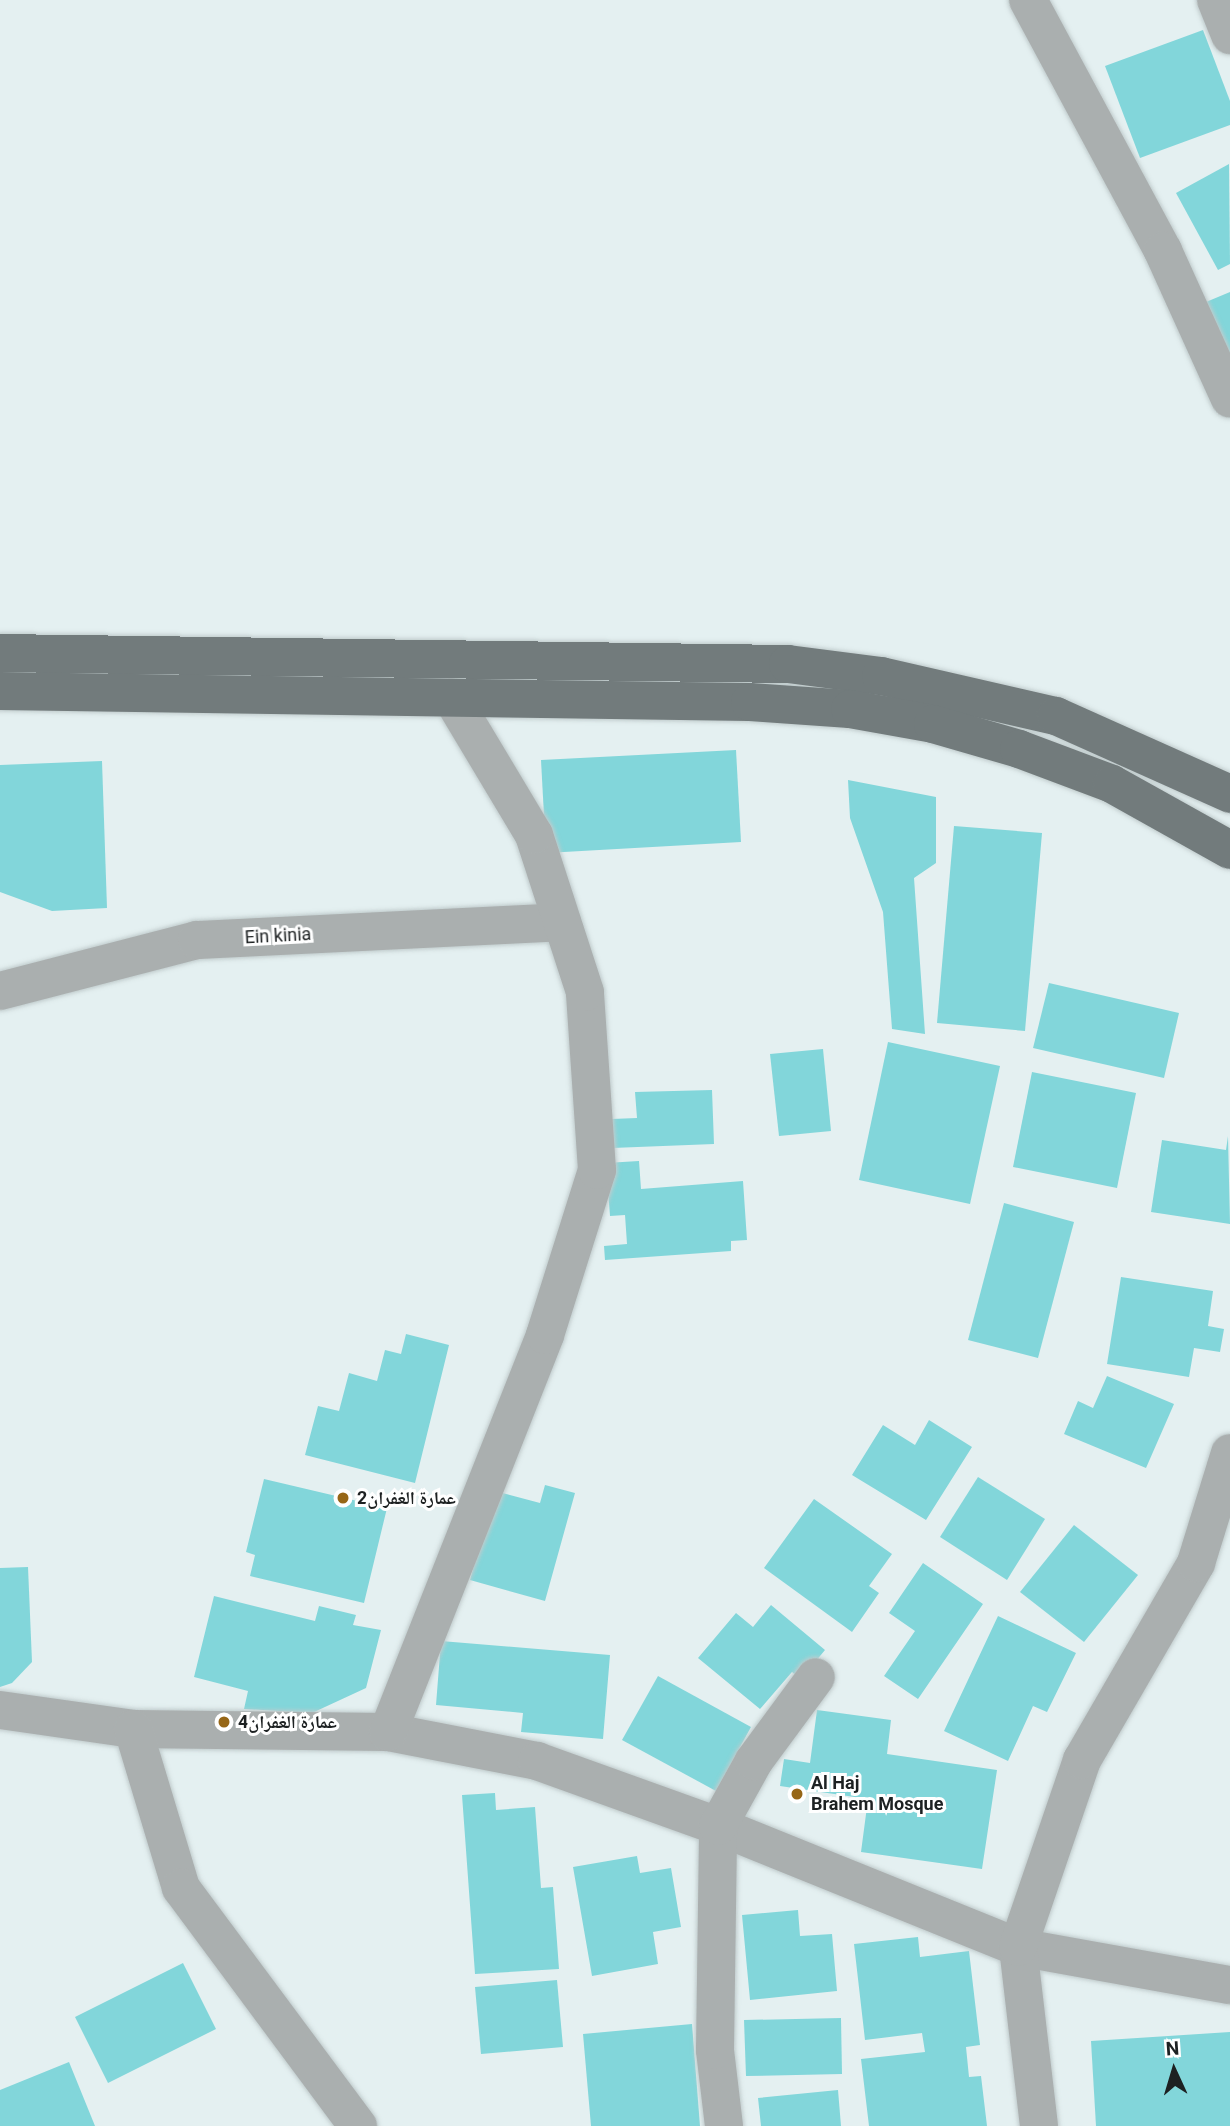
<!DOCTYPE html>
<html>
<head>
<meta charset="utf-8">
<style>
  body { margin:0 }
  #map { position:relative; width:1230px; height:2126px; overflow:hidden; background:#e4f0f1; font-family:Roboto,"Noto Naskh Arabic",sans-serif }
  div>[style] { position:absolute }
  [style*='--x'] { left:calc(var(--x)*1px); top:calc(var(--y)*1px); width:calc(var(--w)*1px); rotate:calc(var(--a)*1deg) }
  .building>* { inset:0; background:#82d6da }
  .roads { filter:drop-shadow(0 0 2px #c0cbcc) drop-shadow(0 0 2px #c0cbcc) }
  .minor>* { height:38px; margin:-19px; padding:0 19px; transform-origin:19px; border-radius:19px; background:#aaafaf }
  .major>* { height:38px; margin:-19px; padding:0 19px; transform-origin:19px; border-radius:19px; background:#727b7c }
  .dots>* { width:19px; height:19px; translate:-50% -50%; box-sizing:border-box; border:4px solid #fff; border-radius:50% }
  span { translate:-50% -50%; white-space:nowrap; text-align:center; line-height:1.15; -webkit-text-stroke:6px #fff; paint-order:stroke }
  .street-label { font-size:18px; color:#1d2122 }
  .poi-label { font-size:18px; color:#1d2122; font-weight:700 }
  .left { translate:0 -50%; text-align:left }
  .north { position:absolute; left:1139px; top:2035px; width:70px; height:70px; -webkit-text-stroke:5px #fff; paint-order:stroke; rotate:356deg; font-size:19px; font-weight:700; line-height:28px; text-align:center; color:#1d2122 }
  .north::after { content:''; display:block; margin:auto; width:24px; height:32px; background:#1d2122; clip-path:polygon(50% 0,100% 100%,50% 72%,0 100%) }
</style>
</head>
<body>
<div id="map">
  <div class="building">
    <i style="clip-path:polygon(1203px 30px,1230px 101px,1230px 125px,1140px 158px,1105px 66px)"></i>
    <i style="clip-path:polygon(1229px 164px,1230px 264px,1218px 270px,1176px 193px)"></i>
    <i style="clip-path:polygon(1230px 292px,1230px 362px,1206px 302px)"></i>
    <i style="clip-path:polygon(736px 750px,741px 842px,546px 853px,541px 760px)"></i>
    <i style="clip-path:polygon(102px 761px,107px 908px,52px 911px,0 892px,0 765px)"></i>
    <i style="clip-path:polygon(848px 780px,936px 797px,936px 863px,914px 878px,925px 1034px,892px 1029px,883px 912px,850px 818px)"></i>
    <i style="clip-path:polygon(954px 826px,1042px 833px,1025px 1031px,937px 1023px)"></i>
    <i style="clip-path:polygon(1049px 983px,1179px 1013px,1164px 1078px,1033px 1048px)"></i>
    <i style="clip-path:polygon(888px 1042px,1000px 1066px,970px 1204px,859px 1180px)"></i>
    <i style="clip-path:polygon(823px 1049px,831px 1131px,779px 1136px,770px 1054px)"></i>
    <i style="clip-path:polygon(1032px 1072px,1136px 1093px,1117px 1188px,1013px 1167px)"></i>
    <i style="clip-path:polygon(712px 1090px,714px 1144px,612px 1148px,612px 1119px,637px 1118px,635px 1092px)"></i>
    <i style="clip-path:polygon(1228px 1136px,1230px 1224px,1151px 1212px,1162px 1140px,1226px 1150px)"></i>
    <i style="clip-path:polygon(639px 1161px,641px 1189px,743px 1181px,747px 1240px,731px 1241px,731px 1251px,605px 1260px,604px 1246px,627px 1244px,625px 1215px,610px 1216px,606px 1163px)"></i>
    <i style="clip-path:polygon(1004px 1203px,1074px 1222px,1038px 1358px,968px 1340px)"></i>
    <i style="clip-path:polygon(1121px 1277px,1213px 1291px,1208px 1326px,1224px 1329px,1220px 1352px,1194px 1348px,1189px 1377px,1107px 1364px)"></i>
    <i style="clip-path:polygon(406px 1334px,449px 1345px,415px 1483px,305px 1455px,318px 1406px,339px 1411px,349px 1373px,377px 1381px,385px 1350px,401px 1354px)"></i>
    <i style="clip-path:polygon(1107px 1376px,1174px 1404px,1146px 1468px,1064px 1434px,1078px 1401px,1093px 1408px)"></i>
    <i style="clip-path:polygon(929px 1420px,972px 1447px,926px 1520px,852px 1475px,883px 1425px,915px 1445px)"></i>
    <i style="clip-path:polygon(978px 1477px,1045px 1519px,1007px 1580px,940px 1537px)"></i>
    <i style="clip-path:polygon(264px 1479px,387px 1508px,364px 1603px,250px 1576px,255px 1555px,246px 1552px)"></i>
    <i style="clip-path:polygon(545px 1485px,575px 1493px,545px 1601px,470px 1580px,495px 1491px,540px 1503px)"></i>
    <i style="clip-path:polygon(814px 1499px,892px 1554px,869px 1586px,879px 1593px,852px 1632px,764px 1568px)"></i>
    <i style="clip-path:polygon(1074px 1525px,1138px 1575px,1084px 1642px,1020px 1592px)"></i>
    <i style="clip-path:polygon(923px 1563px,983px 1604px,918px 1699px,884px 1676px,915px 1631px,889px 1613px)"></i>
    <i style="clip-path:polygon(28px 1567px,32px 1662px,12px 1683px,0 1687px,0 1568px)"></i>
    <i style="clip-path:polygon(214px 1596px,315px 1621px,319px 1606px,356px 1615px,353px 1625px,381px 1630px,366px 1688px,312px 1713px,244px 1709px,248px 1691px,194px 1677px)"></i>
    <i style="clip-path:polygon(771px 1605px,825px 1650px,801px 1679px,792px 1672px,760px 1709px,698px 1658px,736px 1613px,753px 1627px)"></i>
    <i style="clip-path:polygon(998px 1616px,1076px 1653px,1047px 1712px,1033px 1706px,1008px 1761px,944px 1731px)"></i>
    <i style="clip-path:polygon(441px 1641px,610px 1655px,603px 1739px,521px 1732px,523px 1713px,436px 1705px)"></i>
    <i style="clip-path:polygon(658px 1676px,751px 1727px,716px 1791px,622px 1740px)"></i>
    <i style="clip-path:polygon(817px 1710px,891px 1720px,887px 1754px,997px 1770px,982px 1869px,861px 1852px,868px 1799px,780px 1786px,784px 1759px,810px 1763px)"></i>
    <i style="clip-path:polygon(495px 1793px,496px 1810px,535px 1807px,541px 1888px,553px 1887px,559px 1969px,475px 1974px,462px 1795px)"></i>
    <i style="clip-path:polygon(637px 1856px,640px 1873px,671px 1868px,681px 1927px,653px 1932px,658px 1964px,592px 1976px,573px 1867px)"></i>
    <i style="clip-path:polygon(798px 1910px,800px 1936px,832px 1934px,837px 1991px,750px 2000px,742px 1915px)"></i>
    <i style="clip-path:polygon(918px 1937px,920px 1957px,969px 1951px,980px 2045px,966px 2047px,969px 2077px,981px 2076px,987px 2126px,869px 2126px,861px 2059px,925px 2052px,922px 2033px,865px 2040px,854px 1944px)"></i>
    <i style="clip-path:polygon(183px 1963px,216px 2029px,108px 2083px,75px 2017px)"></i>
    <i style="clip-path:polygon(557px 1980px,563px 2047px,481px 2054px,475px 1987px)"></i>
    <i style="clip-path:polygon(841px 2018px,842px 2074px,746px 2076px,744px 2020px)"></i>
    <i style="clip-path:polygon(692px 2024px,700px 2126px,591px 2126px,583px 2034px)"></i>
    <i style="clip-path:polygon(1230px 2032px,1230px 2126px,1096px 2126px,1091px 2041px)"></i>
    <i style="clip-path:polygon(69px 2062px,95px 2126px,0 2126px,0 2090px)"></i>
    <i style="clip-path:polygon(838px 2090px,841px 2126px,761px 2126px,758px 2098px)"></i>
  </div>
  <div class="roads">
    <div class="minor">
      <i style="--x:1028;--y:0;--w:285;--a:61.7"></i>
      <i style="--x:1163;--y:251;--w:162;--a:65.6"></i>
      <i style="--x:1216;--y:0;--w:38;--a:68"></i>
      <i style="--x:0;--y:991;--w:203;--a:-14.5"></i>
      <i style="--x:197;--y:940;--w:365;--a:-2.8"></i>
      <i style="--x:0;--y:1710;--w:134;--a:8.1"></i>
      <i style="--x:133;--y:1729;--w:255;--a:0.7"></i>
      <i style="--x:388;--y:1732;--w:152;--a:11"></i>
      <i style="--x:537;--y:1761;--w:192;--a:19.8"></i>
      <i style="--x:718;--y:1826;--w:323;--a:22"></i>
      <i style="--x:1018;--y:1947;--w:215;--a:10.2"></i>
      <i style="--x:133;--y:1729;--w:166;--a:73.2"></i>
      <i style="--x:181;--y:1888;--w:297;--a:53.4"></i>
      <i style="--x:388;--y:1732;--w:427;--a:-68.4"></i>
      <i style="--x:545;--y:1335;--w:173;--a:-72.5"></i>
      <i style="--x:597;--y:1170;--w:178;--a:-93.9"></i>
      <i style="--x:585;--y:992;--w:165;--a:-108"></i>
      <i style="--x:534;--y:835;--w:160;--a:-120.9"></i>
      <i style="--x:724;--y:2126;--w:77;--a:-96.8"></i>
      <i style="--x:715;--y:2050;--w:224;--a:-89.2"></i>
      <i style="--x:718;--y:1826;--w:74;--a:-61"></i>
      <i style="--x:754;--y:1761;--w:104;--a:-53.6"></i>
      <i style="--x:1039;--y:2126;--w:180;--a:-96.7"></i>
      <i style="--x:1018;--y:1947;--w:198;--a:-71.1"></i>
      <i style="--x:1082;--y:1760;--w:228;--a:-59.9"></i>
      <i style="--x:1196;--y:1563;--w:115;--a:-72.8"></i>
    </div>
    <div class="major">
      <i style="--x:0;--y:653;--w:788;--a:0.8"></i>
      <i style="--x:788;--y:664;--w:94;--a:7.4"></i>
      <i style="--x:881;--y:676;--w:180;--a:12.9"></i>
      <i style="--x:1056;--y:716;--w:191;--a:24.1"></i>
      <i style="--x:0;--y:691;--w:750;--a:0.84"></i>
      <i style="--x:750;--y:702;--w:100;--a:4"></i>
      <i style="--x:850;--y:709;--w:84;--a:10.2"></i>
      <i style="--x:933;--y:724;--w:90;--a:16.2"></i>
      <i style="--x:1019;--y:749;--w:99;--a:20.6"></i>
      <i style="--x:1112;--y:784;--w:135;--a:29.2"></i>
    </div>
  </div>
  <div class="dots">
    <i style="left:343px;top:1498px;background:#966616"></i>
    <i style="left:224px;top:1722px;background:#966616"></i>
    <i style="left:797px;top:1794px;background:#966616"></i>
  </div>
  <div class="street-label">
    <span style="left:278px;top:936px;rotate:-3deg">Ein kinia</span>
  </div>
  <div class="poi-label">
    <span class="left" style="left:357px;top:1498px">عمارة الغفران2</span>
    <span class="left" style="left:238px;top:1722px">عمارة الغفران4</span>
    <span class="left" style="left:811px;top:1794px">Al Haj<br>Brahem Mosque</span>
  </div>
  <div class="north">N</div>
</div>
</body>
</html>
